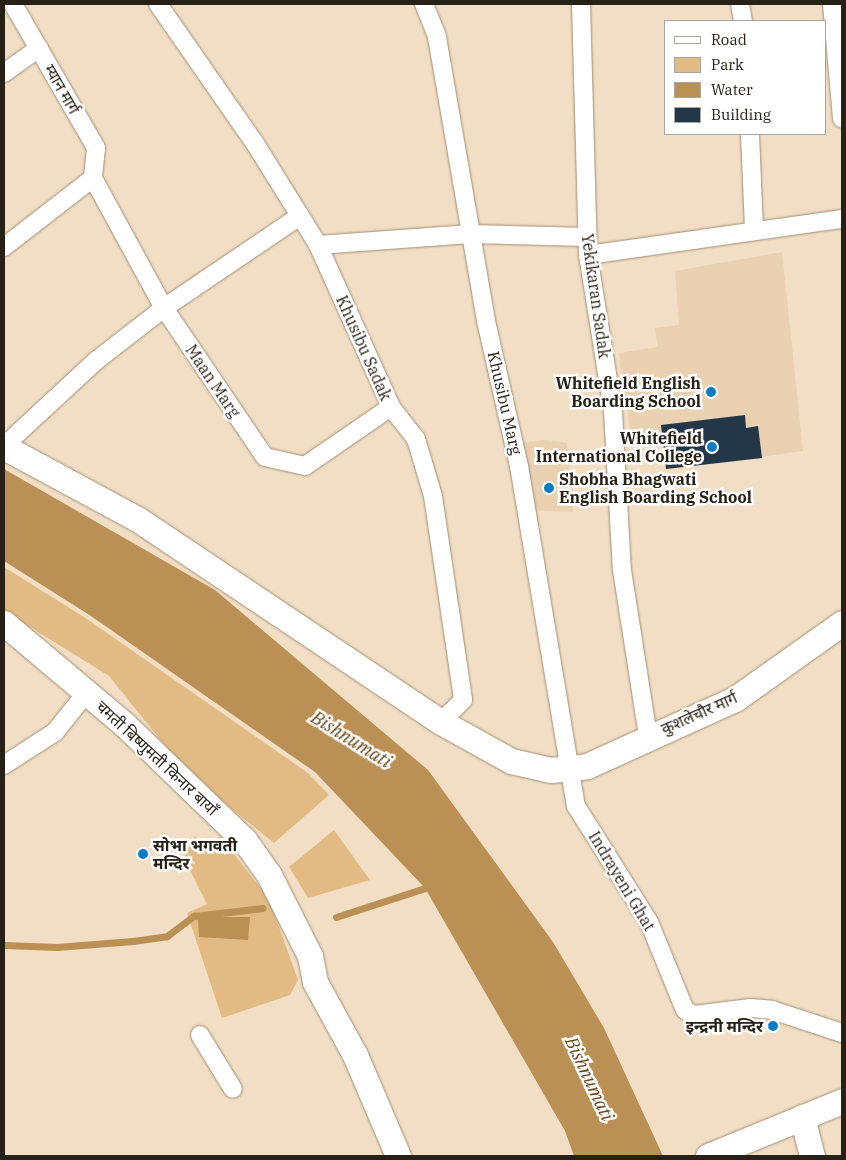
<!DOCTYPE html>
<html>
<head>
<meta charset="utf-8">
<style>
  body { margin:0 }
  #map { position:relative; width:846px; height:1160px; overflow:hidden; background:#f1dec4; font-family:"IBM Plex Serif","Noto Sans Devanagari",serif }
  div>[style] { position:absolute }
  [style*='--x'] { left:calc(var(--x)*1px); top:calc(var(--y)*1px); width:calc(var(--w)*1px); rotate:calc(var(--a)*1deg) }
  .built>* { inset:0; background:#e9d1b1 }
  .green>* { inset:0; background:#e2bb84 }
  .water>* { inset:0; background:#ba9055 }
  .stream>* { height:7px; margin:-3.5px; padding:0 3.5px; transform-origin:3.5px; border-radius:3.5px; background:#ba9055 }
  .building>* { inset:0; background:#243749 }
  .roads { filter:drop-shadow(0 0 1px #a08e76) drop-shadow(0 0 1px #a08e76) }
  .street>* { height:18px; margin:-9px; padding:0 9px; transform-origin:9px; border-radius:9px; background:#fff }
  .secondary>* { height:25px; margin:-12.5px; padding:0 12.5px; transform-origin:12.5px; border-radius:12.5px; background:#fff }
  .dots>* { width:14px; height:14px; translate:-50% -50%; box-sizing:border-box; border:2px solid #fff; border-radius:50% }
  span { translate:-50% -50%; white-space:nowrap; text-align:center; line-height:1.15; -webkit-text-stroke:5px #fff; paint-order:stroke }
  .street-label { font-size:16px; color:#272016 }
  .poi-label { font-size:16px; color:#272016; font-weight:700 }
  .right { translate:-100% -50%; text-align:right }
  .left { translate:0 -50%; text-align:left }
  .water-label { font-size:18px; color:#624416; font-style:italic }
  .frame { position:absolute; inset:0; border:5px solid #272016; pointer-events:none }
  .legend { position:absolute; left:664px; top:20px; width:162px; height:115px; box-sizing:border-box; background:#fff; border:1px solid #a9a6a2; margin:0; padding:6px 9px; list-style:none; font-size:15px; color:#272016 }
  .legend li { display:flex; align-items:center; gap:10px; height:25px }
  .legend b { width:25px; border:1px solid #a9a6a2 }
</style>
</head>
<body>
<div id="map">
  <div class="built">
    <i style="clip-path:polygon(782px 252px,803px 451px,672px 469px,668px 436px,632px 442px,619px 353px,658px 347px,655px 328px,679px 325px,675px 271px)"></i>
    <i style="clip-path:polygon(547px 440px,567px 443px,573px 512px,534px 510px,516px 443px)"></i>
  </div>
  <div class="green">
    <i style="clip-path:polygon(4px 567px,84px 617px,308px 773px,329px 795px,274px 843px,187px 773px,109px 676px,4px 611px)"></i>
    <i style="clip-path:polygon(334px 830px,370px 880px,308px 898px,289px 867px)"></i>
    <i style="clip-path:polygon(195px 836px,207px 850px,220px 836px,269px 899px,298px 980px,290px 995px,222px 1018px,187px 913px,207px 904px,184px 858px)"></i>
  </div>
  <div class="water">
    <i style="clip-path:polygon(4px 469px,215px 590px,428px 770px,553px 942px,604px 1028px,663px 1156px,574px 1156px,565px 1131px,425px 888px,315px 772px,91px 616px,4px 561px)"></i>
    <i style="clip-path:polygon(198px 917px,250px 917px,248px 940px,199px 937px)"></i>
  </div>
  <div class="stream">
    <i style="--x:336;--y:917;--w:94;--a:-18"></i>
    <i style="--x:4;--y:945;--w:53;--a:2.2"></i>
    <i style="--x:57;--y:947;--w:76;--a:-4.5"></i>
    <i style="--x:133;--y:941;--w:34;--a:-8"></i>
    <i style="--x:167;--y:936;--w:34;--a:-37"></i>
    <i style="--x:194;--y:916;--w:69;--a:-6.6"></i>
  </div>
  <div class="building">
    <i style="clip-path:polygon(745px 415px,746px 428px,758px 426px,762px 458px,666px 469px,661px 425px)"></i>
  </div>
  <div class="roads">
    <div class="street">
      <i style="--x:13;--y:4;--w:166;--a:60"></i>
      <i style="--x:96;--y:148;--w:30;--a:96"></i>
      <i style="--x:158;--y:4;--w:168;--a:55.2"></i>
      <i style="--x:254;--y:142;--w:121;--a:58.1"></i>
      <i style="--x:318;--y:245;--w:178;--a:65.7"></i>
      <i style="--x:391;--y:407;--w:41;--a:52"></i>
      <i style="--x:416;--y:439;--w:59;--a:73.4"></i>
      <i style="--x:433;--y:496;--w:206;--a:81.6"></i>
      <i style="--x:463;--y:700;--w:31;--a:135"></i>
      <i style="--x:424;--y:4;--w:35;--a:68"></i>
      <i style="--x:437;--y:37;--w:288;--a:80.2"></i>
      <i style="--x:486;--y:321;--w:149;--a:77.2"></i>
      <i style="--x:519;--y:466;--w:345;--a:80.5"></i>
      <i style="--x:576;--y:806;--w:137;--a:57.8"></i>
      <i style="--x:649;--y:922;--w:95;--a:67.8"></i>
      <i style="--x:685;--y:1010;--w:10;--a:29"></i>
      <i style="--x:694;--y:1015;--w:57;--a:-7"></i>
      <i style="--x:751;--y:1008;--w:21;--a:5"></i>
      <i style="--x:772;--y:1010;--w:74;--a:18.2"></i>
      <i style="--x:581;--y:4;--w:251;--a:88.4"></i>
      <i style="--x:588;--y:255;--w:158;--a:80.9"></i>
      <i style="--x:613;--y:411;--w:159;--a:86.8"></i>
      <i style="--x:622;--y:570;--w:168;--a:81.1"></i>
      <i style="--x:740;--y:4;--w:17;--a:80"></i>
      <i style="--x:832;--y:4;--w:115;--a:85"></i>
      <i style="--x:4;--y:73;--w:43;--a:-35.5"></i>
      <i style="--x:750;--y:134;--w:96;--a:87.6"></i>
      <i style="--x:93;--y:178;--w:148;--a:61.4"></i>
      <i style="--x:164;--y:308;--w:180;--a:55.9"></i>
      <i style="--x:265;--y:457;--w:41;--a:12.7"></i>
      <i style="--x:305;--y:466;--w:104;--a:-34.5"></i>
      <i style="--x:318;--y:245;--w:153;--a:-4.1"></i>
      <i style="--x:471;--y:234;--w:116;--a:1.5"></i>
      <i style="--x:4;--y:247;--w:113;--a:-37.8"></i>
      <i style="--x:588;--y:255;--w:257;--a:-8.1"></i>
      <i style="--x:4;--y:446;--w:127;--a:-42.8"></i>
      <i style="--x:97;--y:360;--w:85;--a:-37.8"></i>
      <i style="--x:164;--y:308;--w:164;--a:-34.1"></i>
      <i style="--x:4;--y:765;--w:61;--a:-32.9"></i>
      <i style="--x:55;--y:732;--w:51;--a:-51.3"></i>
      <i style="--x:200;--y:1035;--w:63;--a:58.6"></i>
    </div>
    <div class="secondary">
      <i style="--x:4;--y:447;--w:153;--a:28.4"></i>
      <i style="--x:139;--y:520;--w:363;--a:33.8"></i>
      <i style="--x:441;--y:722;--w:80;--a:29.1"></i>
      <i style="--x:511;--y:761;--w:41;--a:12.7"></i>
      <i style="--x:551;--y:770;--w:36;--a:-6"></i>
      <i style="--x:587;--y:766;--w:162;--a:-24.4"></i>
      <i style="--x:735;--y:699;--w:131;--a:-35.4"></i>
      <i style="--x:4;--y:623;--w:158;--a:40.1"></i>
      <i style="--x:125;--y:725;--w:167;--a:44"></i>
      <i style="--x:245;--y:841;--w:42;--a:54.8"></i>
      <i style="--x:269;--y:875;--w:91;--a:63.2"></i>
      <i style="--x:310;--y:956;--w:26;--a:79"></i>
      <i style="--x:315;--y:982;--w:83;--a:61.3"></i>
      <i style="--x:355;--y:1055;--w:110;--a:66.9"></i>
      <i style="--x:802;--y:1117;--w:40;--a:75.6"></i>
      <i style="--x:708;--y:1156;--w:145;--a:-22.3"></i>
    </div>
  </div>
  <div class="dots">
    <i style="left:711px;top:392px;background:#057dc6"></i>
    <i style="left:712px;top:447px;background:#057dc6"></i>
    <i style="left:549px;top:488px;background:#057dc6"></i>
    <i style="left:143px;top:854px;background:#057dc6"></i>
    <i style="left:773px;top:1026px;background:#057dc6"></i>
  </div>
  <div class="street-label">
    <span style="left:62px;top:89px;rotate:60deg">म्यान मार्ग</span>
    <span style="left:596px;top:296px;rotate:82deg">Yekikaran Sadak</span>
    <span style="left:364px;top:348px;rotate:66deg">Khusibu Sadak</span>
    <span style="left:213px;top:381px;rotate:56deg">Maan Marg</span>
    <span style="left:505px;top:403px;rotate:77deg">Khusibu Marg</span>
    <span style="left:699px;top:713px;rotate:-24deg">कुशलेचौर मार्ग</span>
    <span style="left:157px;top:758px;rotate:43deg">चमती बिष्णुमती किनार बायाँ</span>
    <span style="left:622px;top:881px;rotate:59deg">Indrayeni Ghat</span>
  </div>
  <div class="poi-label">
    <span class="right" style="left:701px;top:392px">Whitefield English<br>Boarding School</span>
    <span class="right" style="left:702px;top:447px">Whitefield<br>International College</span>
    <span class="left" style="left:559px;top:488px">Shobha Bhagwati<br>English Boarding School</span>
    <span class="left" style="left:153px;top:854px">सोभा भगवती<br>मन्दिर</span>
    <span class="right" style="left:763px;top:1026px">इन्द्रनी मन्दिर</span>
  </div>
  <div class="water-label">
    <span style="left:351px;top:740px;rotate:32deg">Bishnumati</span>
    <span style="left:589px;top:1079px;rotate:65deg">Bishnumati</span>
  </div>
  <div class="frame"></div>
  <ul class="legend">
  <li><b style="height:6px;background:#fff"></b>Road</li>
  <li><b style="height:14px;background:#e2bb84"></b>Park</li>
  <li><b style="height:14px;background:#ba9055"></b>Water</li>
  <li><b style="height:14px;background:#243749"></b>Building</li>
  </ul>
</div>
</body>
</html>
